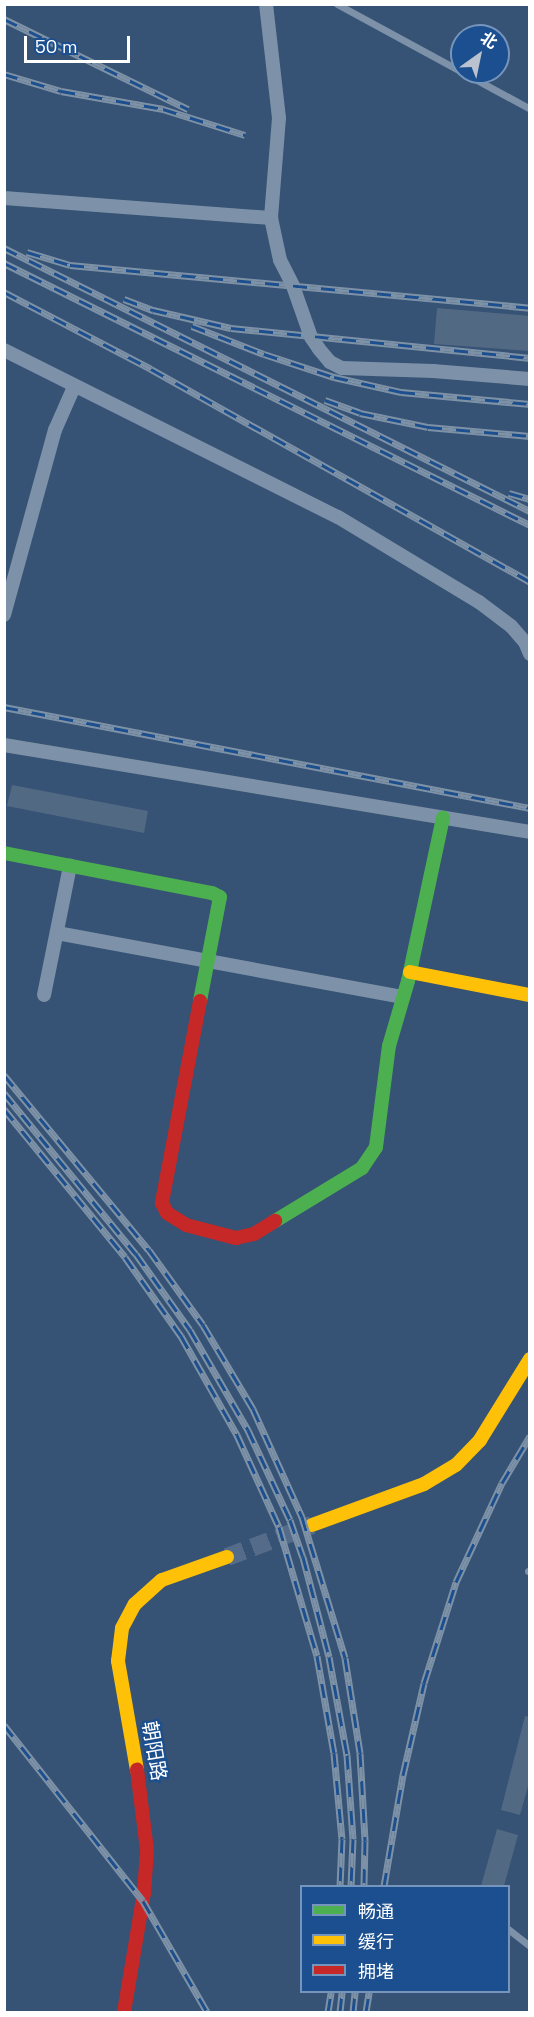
<!DOCTYPE html>
<html>
<head>
<meta charset="utf-8">
<style>
  body { margin:0 }
  #map { position:relative; width:534px; height:2017px; overflow:hidden; background:#365274; font-family:"Space Grotesk","Noto Sans SC",sans-serif }
  div>[style] { position:absolute }
  [style*='--x'] { left:calc(var(--x)*1px); top:calc(var(--y)*1px); width:calc(var(--w)*1px); rotate:calc(var(--a)*1deg) }
  .building>* { inset:0; background:#526984 }
  .secondary-tunnel>* { height:18px; margin-top:-9px; transform-origin:0; background:repeating-linear-gradient(90deg,#546c89 0 18px,transparent 0 27px) }
  .lane>* { height:7px; margin:-3.5px; padding:0 3.5px; transform-origin:3.5px; border-radius:3.5px; background:#7d92a8 }
  .street>* { height:14px; margin:-7px; padding:0 7px; transform-origin:7px; border-radius:7px; background:#7d92a8 }
  .fast>* { height:14px; margin:-7px; padding:0 7px; transform-origin:7px; border-radius:7px; background:#4caf50 }
  .slow>* { height:14px; margin:-7px; padding:0 7px; transform-origin:7px; border-radius:7px; background:#ffc107 }
  .jam>* { height:14px; margin:-7px; padding:0 7px; transform-origin:7px; border-radius:7px; background:#c62828 }
  .rail>* { height:7px; margin-top:-3.5px; transform-origin:0; background:repeating-linear-gradient(90deg,#1b4f8f 0 14px,#7e92a7 0 28px); box-sizing:border-box; border-block:2px solid #7e92a7 }
  span { translate:-50% -50%; white-space:nowrap; text-align:center; line-height:1.15; -webkit-text-stroke:4.5px #1b4f8f; paint-order:stroke }
  .street-label { font-size:20px; color:#fff }
  .frame { position:absolute; inset:0; border:6px solid #fff; pointer-events:none }
  .legend { position:absolute; left:300px; top:1885px; width:210px; height:108px; box-sizing:border-box; background:#1b4f8f; border:2px solid #7695bc; margin:0; padding:8px 10px; list-style:none; font-size:18px; color:#fff }
  .legend li { display:flex; align-items:center; gap:12px; height:30px }
  .legend b { width:30px; border:2px solid #7695bc }
  .north { position:absolute; left:450px; top:24px; width:60px; height:60px; box-sizing:border-box; background:#1b4f8f; border:2px solid #7695bc; border-radius:50%; rotate:33deg; font-size:16px; font-weight:700; line-height:24px; text-align:center; color:#fff }
  .north::after { content:''; display:block; margin:auto; width:21px; height:27px; background:#b9c2ce; clip-path:polygon(50% 0,100% 100%,50% 72%,0 100%) }
  .scale { position:absolute; left:24px; top:36px; width:106px; height:27px; box-sizing:border-box; border:3px solid #fff; border-top:0; padding-left:8px; font-size:18px; line-height:21px; white-space:nowrap; color:#fff; -webkit-text-stroke:4px #1b4f8f; paint-order:stroke }
</style>
</head>
<body>
<div id="map">
  <div class="building">
    <i style="clip-path:polygon(437px 308px,530px 316px,530px 351px,434px 344px)"></i>
    <i style="clip-path:polygon(12px 785px,148px 811px,144px 833px,7px 806px)"></i>
    <i style="clip-path:polygon(525px 1716px,530px 1717px,530px 1779px,520px 1815px,501px 1810px)"></i>
    <i style="clip-path:polygon(497px 1829px,518px 1835px,504px 1886px,481px 1886px)"></i>
  </div>
  <div class="secondary-tunnel">
    <i style="--x:227;--y:1557;--w:91;--a:-20.6"></i>
  </div>
  <div class="lane">
    <i style="--x:337;--y:4;--w:220;--a:28.5"></i>
    <i style="--x:528;--y:1571;--w:2;--a:0"></i>
    <i style="--x:508;--y:1929;--w:28;--a:38"></i>
  </div>
  <div class="street">
    <i style="--x:266;--y:4;--w:115;--a:83.5"></i>
    <i style="--x:279;--y:118;--w:100;--a:94.6"></i>
    <i style="--x:271;--y:218;--w:43;--a:77.9"></i>
    <i style="--x:280;--y:260;--w:29;--a:63"></i>
    <i style="--x:293;--y:286;--w:54;--a:70.6"></i>
    <i style="--x:311;--y:337;--w:14;--a:56"></i>
    <i style="--x:319;--y:349;--w:17;--a:50"></i>
    <i style="--x:330;--y:362;--w:13;--a:27"></i>
    <i style="--x:342;--y:368;--w:91;--a:1.9"></i>
    <i style="--x:433;--y:371;--w:97;--a:4.7"></i>
    <i style="--x:4;--y:198;--w:268;--a:4.3"></i>
    <i style="--x:4;--y:350;--w:373;--a:26.6"></i>
    <i style="--x:338;--y:517;--w:165;--a:31.1"></i>
    <i style="--x:479;--y:602;--w:40;--a:37"></i>
    <i style="--x:511;--y:626;--w:21;--a:49"></i>
    <i style="--x:525;--y:642;--w:13;--a:67"></i>
    <i style="--x:4;--y:615;--w:192;--a:-74.6"></i>
    <i style="--x:55;--y:430;--w:47;--a:-66.2"></i>
    <i style="--x:4;--y:745;--w:533;--a:9.39"></i>
    <i style="--x:57;--y:933;--w:352;--a:10.5"></i>
    <i style="--x:44;--y:995;--w:132;--a:-78.6"></i>
  </div>
  <div class="fast">
    <i style="--x:4;--y:853;--w:212;--a:10.9"></i>
    <i style="--x:212;--y:893;--w:9;--a:27"></i>
    <i style="--x:220;--y:897;--w:106;--a:100.9"></i>
    <i style="--x:275;--y:1221;--w:102;--a:-31.3"></i>
    <i style="--x:362;--y:1168;--w:25;--a:-56"></i>
    <i style="--x:376;--y:1147;--w:102;--a:-82.7"></i>
    <i style="--x:389;--y:1046;--w:68;--a:-73.7"></i>
    <i style="--x:408;--y:981;--w:167;--a:-77.9"></i>
  </div>
  <div class="slow">
    <i style="--x:410;--y:972;--w:122;--a:10.9"></i>
    <i style="--x:312;--y:1525;--w:119;--a:-20.1"></i>
    <i style="--x:424;--y:1484;--w:37;--a:-31"></i>
    <i style="--x:456;--y:1465;--w:35;--a:-46"></i>
    <i style="--x:480;--y:1440;--w:95;--a:-58.3"></i>
    <i style="--x:137;--y:1770;--w:111;--a:-99.9"></i>
    <i style="--x:118;--y:1661;--w:33;--a:-83"></i>
    <i style="--x:122;--y:1628;--w:27;--a:-62"></i>
    <i style="--x:135;--y:1604;--w:36;--a:-42"></i>
    <i style="--x:162;--y:1580;--w:69;--a:-19.5"></i>
  </div>
  <div class="jam">
    <i style="--x:200;--y:1001;--w:206;--a:100.7"></i>
    <i style="--x:162;--y:1203;--w:11;--a:63"></i>
    <i style="--x:167;--y:1213;--w:22;--a:32"></i>
    <i style="--x:186;--y:1225;--w:52;--a:14.6"></i>
    <i style="--x:236;--y:1238;--w:18;--a:-13"></i>
    <i style="--x:254;--y:1234;--w:25;--a:-32"></i>
    <i style="--x:124;--y:2012;--w:121;--a:-80.5"></i>
    <i style="--x:144;--y:1893;--w:43;--a:-86"></i>
    <i style="--x:147;--y:1850;--w:81;--a:-97.1"></i>
  </div>
  <div class="rail">
    <i style="--x:4;--y:19;--w:205;--a:26.1"></i>
    <i style="--x:4;--y:74;--w:59;--a:16.6"></i>
    <i style="--x:61;--y:91;--w:104;--a:10"></i>
    <i style="--x:163;--y:109;--w:86;--a:17.6"></i>
    <i style="--x:4;--y:248;--w:588;--a:26.57"></i>
    <i style="--x:27;--y:252;--w:45;--a:16.8"></i>
    <i style="--x:70;--y:265;--w:462;--a:5.3"></i>
    <i style="--x:4;--y:263;--w:588;--a:26.48"></i>
    <i style="--x:4;--y:292;--w:166;--a:27.6"></i>
    <i style="--x:151;--y:369;--w:435;--a:29.3"></i>
    <i style="--x:124;--y:299;--w:31;--a:21"></i>
    <i style="--x:153;--y:310;--w:80;--a:13"></i>
    <i style="--x:231;--y:328;--w:301;--a:5.7"></i>
    <i style="--x:192;--y:326;--w:77;--a:21.3"></i>
    <i style="--x:264;--y:354;--w:74;--a:18.2"></i>
    <i style="--x:334;--y:377;--w:69;--a:12.6"></i>
    <i style="--x:401;--y:392;--w:130;--a:5.3"></i>
    <i style="--x:325;--y:400;--w:37;--a:20"></i>
    <i style="--x:360;--y:413;--w:69;--a:11.6"></i>
    <i style="--x:428;--y:427;--w:102;--a:5"></i>
    <i style="--x:509;--y:493;--w:22;--a:16"></i>
    <i style="--x:4;--y:707;--w:536;--a:10.87"></i>
    <i style="--x:4;--y:1075;--w:227;--a:50.4"></i>
    <i style="--x:149;--y:1250;--w:92;--a:54.2"></i>
    <i style="--x:203;--y:1325;--w:98;--a:59.2"></i>
    <i style="--x:253;--y:1409;--w:119;--a:65.6"></i>
    <i style="--x:302;--y:1517;--w:147;--a:73"></i>
    <i style="--x:345;--y:1658;--w:96;--a:81"></i>
    <i style="--x:360;--y:1753;--w:88;--a:86.7"></i>
    <i style="--x:365;--y:1841;--w:45;--a:91.3"></i>
    <i style="--x:4;--y:1093;--w:208;--a:50.7"></i>
    <i style="--x:136;--y:1254;--w:93;--a:54.6"></i>
    <i style="--x:190;--y:1330;--w:116;--a:59.9"></i>
    <i style="--x:248;--y:1430;--w:99;--a:65"></i>
    <i style="--x:290;--y:1520;--w:39;--a:71"></i>
    <i style="--x:303;--y:1557;--w:103;--a:75.4"></i>
    <i style="--x:329;--y:1657;--w:100;--a:79.6"></i>
    <i style="--x:347;--y:1755;--w:84;--a:85.9"></i>
    <i style="--x:353;--y:1839;--w:47;--a:92.4"></i>
    <i style="--x:4;--y:1109;--w:191;--a:50.7"></i>
    <i style="--x:125;--y:1257;--w:97;--a:54.7"></i>
    <i style="--x:181;--y:1336;--w:114;--a:60.5"></i>
    <i style="--x:237;--y:1435;--w:101;--a:65.5"></i>
    <i style="--x:279;--y:1527;--w:134;--a:73.6"></i>
    <i style="--x:317;--y:1656;--w:98;--a:80.1"></i>
    <i style="--x:334;--y:1753;--w:86;--a:84.7"></i>
    <i style="--x:342;--y:1839;--w:47;--a:92.4"></i>
    <i style="--x:4;--y:1725;--w:224;--a:51.7"></i>
    <i style="--x:143;--y:1901;--w:128;--a:60"></i>
    <i style="--x:384;--y:1886;--w:113;--a:-80.3"></i>
    <i style="--x:403;--y:1775;--w:94;--a:-77.1"></i>
    <i style="--x:424;--y:1683;--w:106;--a:-72.4"></i>
    <i style="--x:456;--y:1582;--w:109;--a:-65.1"></i>
    <i style="--x:502;--y:1483;--w:55;--a:-59.2"></i>
    <i style="--x:328;--y:2012;--w:20;--a:-81"></i>
    <i style="--x:340;--y:2012;--w:20;--a:-84"></i>
    <i style="--x:353;--y:2012;--w:20;--a:-84"></i>
    <i style="--x:366;--y:2012;--w:20;--a:-81"></i>
  </div>
  <div class="street-label">
    <span style="left:154px;top:1751px;rotate:80deg">朝阳路</span>
  </div>
  <div class="frame"></div>
  <ul class="legend">
  <li><b style="height:8px;background:#4caf50"></b>畅通</li>
  <li><b style="height:8px;background:#ffc107"></b>缓行</li>
  <li><b style="height:8px;background:#c62828"></b>拥堵</li>
  </ul>
  <div class="north">北</div>
  <div class="scale">50 m</div>
</div>
</body>
</html>
